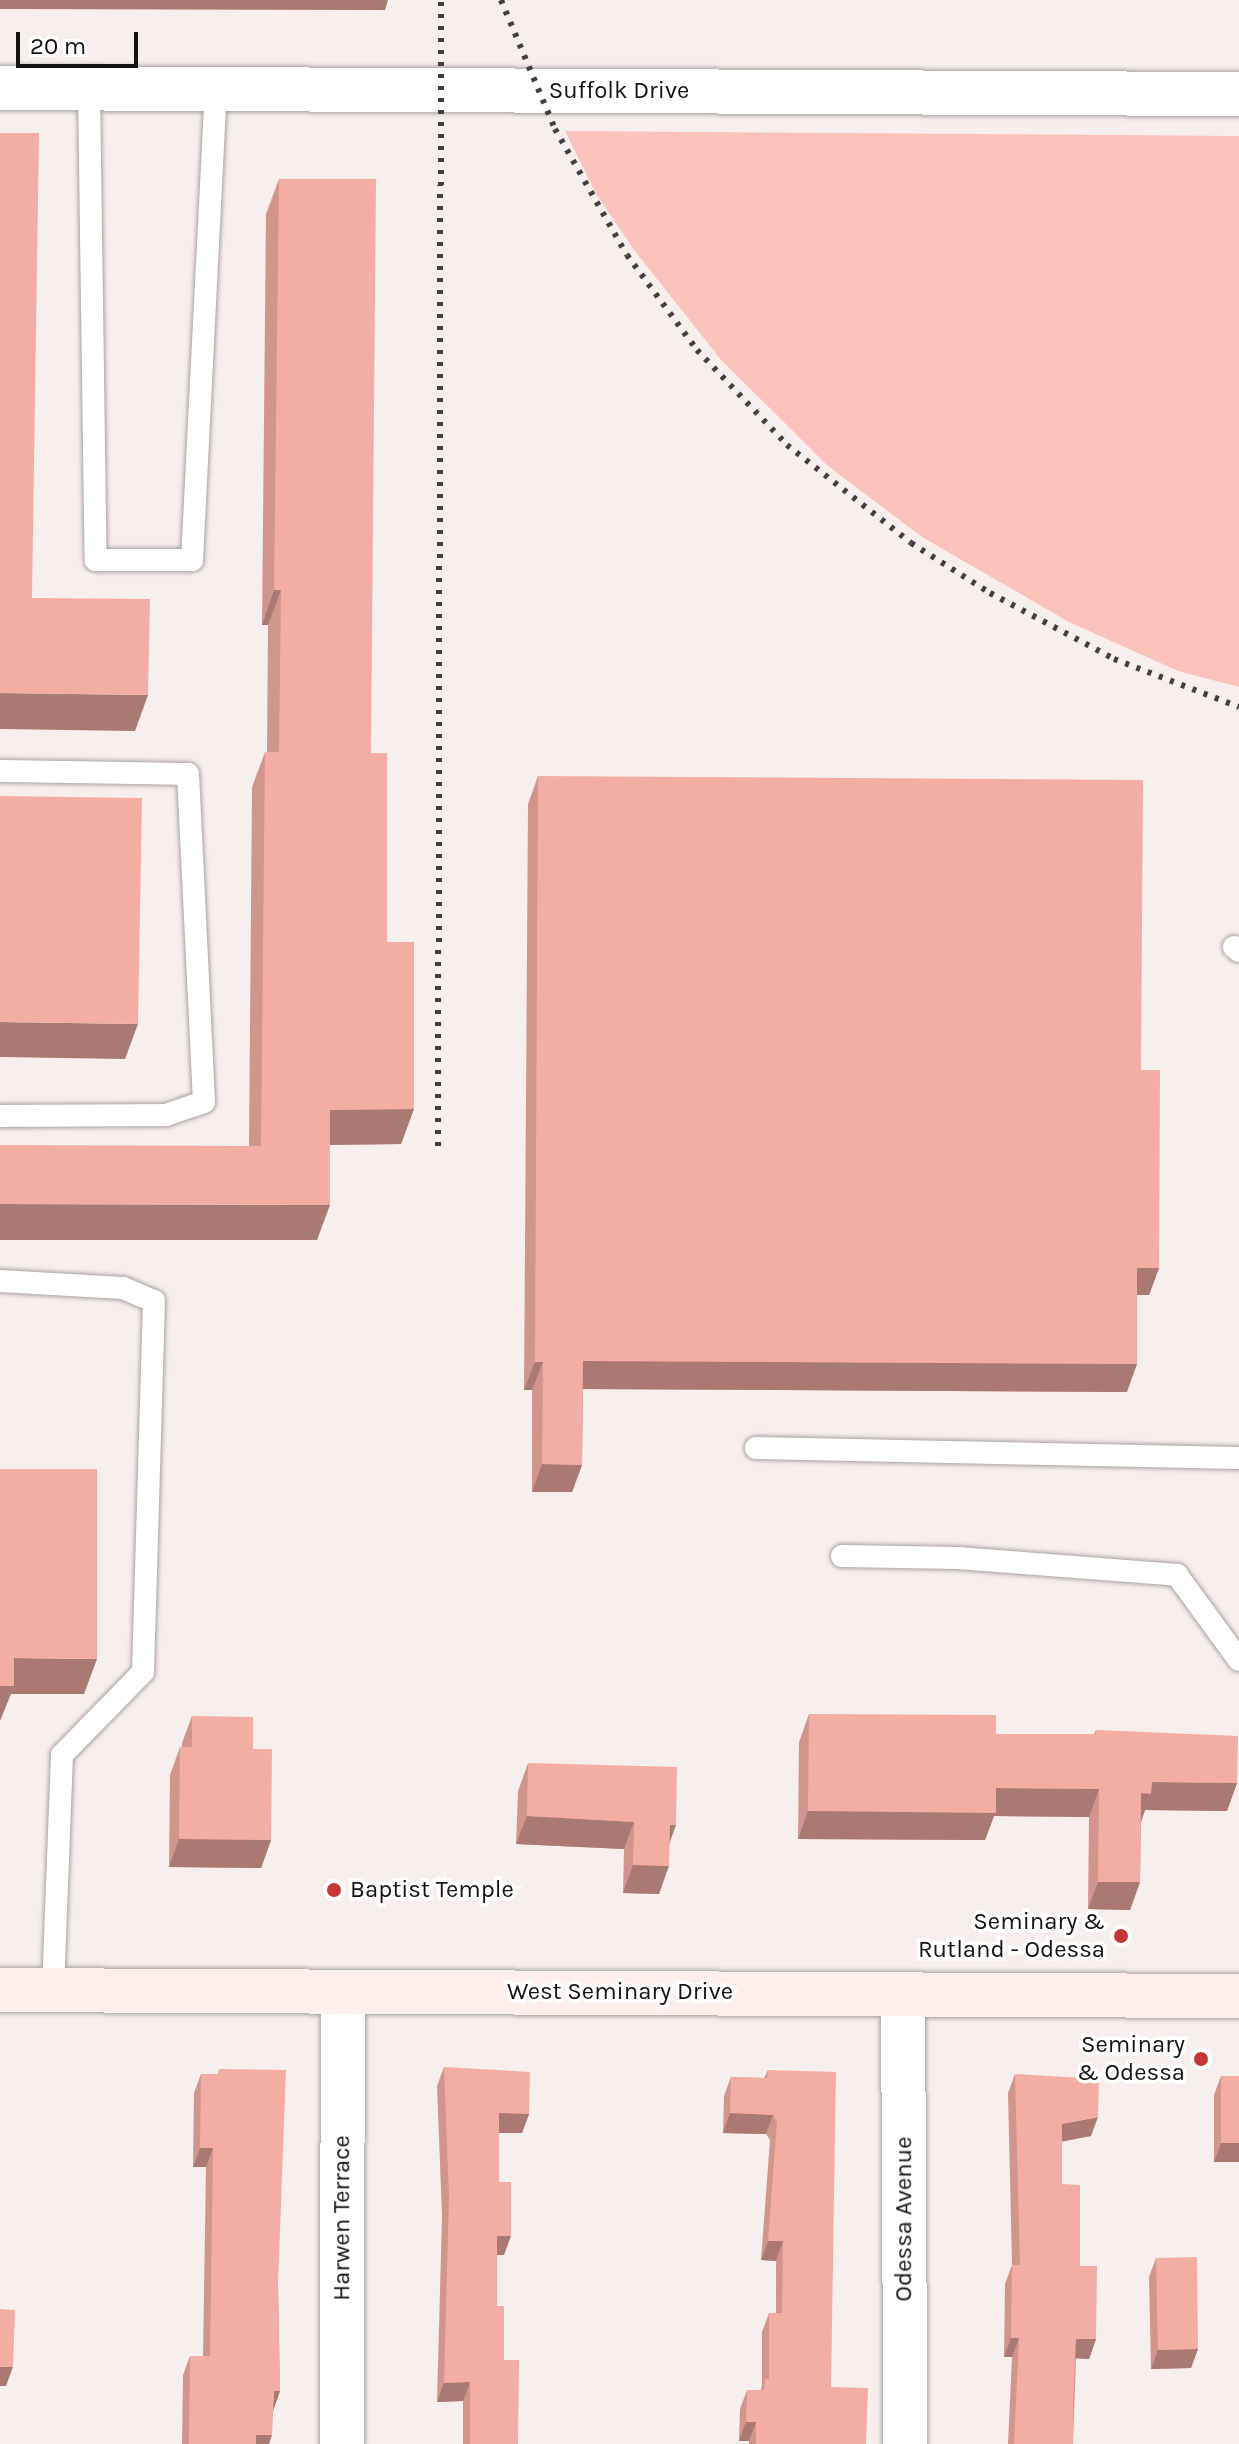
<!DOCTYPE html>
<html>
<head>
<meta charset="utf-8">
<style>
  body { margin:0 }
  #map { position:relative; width:1239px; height:2444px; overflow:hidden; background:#f7efee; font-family:Karla,sans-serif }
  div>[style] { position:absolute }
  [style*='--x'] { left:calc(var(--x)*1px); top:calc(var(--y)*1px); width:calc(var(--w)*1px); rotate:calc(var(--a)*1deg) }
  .green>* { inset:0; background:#fcc3bc }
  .roads { filter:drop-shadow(0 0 2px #a9a2a1) drop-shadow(0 0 2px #a9a2a1) }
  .lane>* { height:22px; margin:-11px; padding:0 11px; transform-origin:11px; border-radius:11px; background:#fff }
  .street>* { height:44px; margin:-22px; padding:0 22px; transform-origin:22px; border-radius:22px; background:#fff }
  .secondary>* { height:44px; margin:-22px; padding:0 22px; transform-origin:22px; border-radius:22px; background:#feeeec }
  .rail>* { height:6px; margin-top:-3px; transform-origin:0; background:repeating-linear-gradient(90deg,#423e3d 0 4px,transparent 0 12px) }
  .wall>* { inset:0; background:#d2958d }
  .shaded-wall>* { inset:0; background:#ab7973 }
  .building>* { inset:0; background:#f4ada4 }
  .dots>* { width:22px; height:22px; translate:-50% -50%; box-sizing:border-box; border:4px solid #fff; border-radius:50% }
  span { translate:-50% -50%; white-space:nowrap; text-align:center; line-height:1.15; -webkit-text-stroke:7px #fff; paint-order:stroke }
  .street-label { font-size:24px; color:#151212 }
  .poi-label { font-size:24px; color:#151212 }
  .left { translate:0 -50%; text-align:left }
  .right { translate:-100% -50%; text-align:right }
  .scale { position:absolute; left:16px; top:32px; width:122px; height:36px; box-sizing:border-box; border:4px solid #151212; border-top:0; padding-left:10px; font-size:24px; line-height:28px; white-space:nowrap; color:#151212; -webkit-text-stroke:6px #fff; paint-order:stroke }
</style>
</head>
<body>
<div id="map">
  <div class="green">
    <i style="clip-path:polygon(565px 131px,1239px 136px,1239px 687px,1178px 671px,1069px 622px,922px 537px,828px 466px,722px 361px,634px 250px,596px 194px)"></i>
  </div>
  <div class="roads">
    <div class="lane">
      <i style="--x:89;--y:88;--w:472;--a:89.2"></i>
      <i style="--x:96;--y:560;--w:96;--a:0"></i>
      <i style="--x:192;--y:560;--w:472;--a:-87.1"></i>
      <i style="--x:0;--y:771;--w:188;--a:0.9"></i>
      <i style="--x:188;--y:774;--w:328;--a:87.2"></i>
      <i style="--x:204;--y:1102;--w:40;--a:161.1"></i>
      <i style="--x:166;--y:1115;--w:166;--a:179.7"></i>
      <i style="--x:1234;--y:947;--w:6;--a:39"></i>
      <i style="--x:0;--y:1281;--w:123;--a:3.3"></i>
      <i style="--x:123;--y:1288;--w:34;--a:23"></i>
      <i style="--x:154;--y:1301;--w:371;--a:91.7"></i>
      <i style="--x:143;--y:1672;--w:116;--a:134.3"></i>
      <i style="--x:62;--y:1755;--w:235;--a:92.2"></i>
      <i style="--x:756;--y:1448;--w:483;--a:1.2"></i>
      <i style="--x:842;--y:1556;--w:116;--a:1"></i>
      <i style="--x:958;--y:1558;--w:220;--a:4.4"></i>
      <i style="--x:1177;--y:1575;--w:105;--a:53.9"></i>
    </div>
    <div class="street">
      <i style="--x:0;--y:88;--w:1239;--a:0.28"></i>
      <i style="--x:903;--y:1994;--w:450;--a:89.7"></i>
      <i style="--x:342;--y:2444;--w:452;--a:-89.9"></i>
    </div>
    <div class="secondary">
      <i style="--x:0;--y:1990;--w:1239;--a:0.28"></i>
    </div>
  </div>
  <div class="rail">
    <i style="--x:501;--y:0;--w:140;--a:67.3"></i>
    <i style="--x:555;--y:129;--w:145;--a:60.3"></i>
    <i style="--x:627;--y:255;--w:118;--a:53.6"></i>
    <i style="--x:697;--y:350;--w:131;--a:46.5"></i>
    <i style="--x:787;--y:445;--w:158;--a:38.3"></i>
    <i style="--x:911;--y:543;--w:93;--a:32.3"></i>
    <i style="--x:990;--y:593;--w:140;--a:28"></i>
    <i style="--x:1114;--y:659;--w:134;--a:21"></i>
    <i style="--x:438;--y:1146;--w:1146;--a:-89.85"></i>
  </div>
  <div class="wall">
    <i style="clip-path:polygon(279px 179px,371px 753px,387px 942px,414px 1109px,401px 1144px,330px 1145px,317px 1240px,249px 1146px,252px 787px,265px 752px,267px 752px,268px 625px,262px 625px,266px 214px)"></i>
    <i style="clip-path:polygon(538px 776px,1141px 1070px,1159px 1268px,1149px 1295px,1137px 1295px,1127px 1392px,583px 1389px,582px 1465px,572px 1492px,532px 1492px,532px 1390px,524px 1390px,528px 804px)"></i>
    <i style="clip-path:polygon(809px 1714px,996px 1734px,1094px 1734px,1096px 1730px,1237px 1783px,1227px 1811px,1145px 1810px,1141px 1822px,1140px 1882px,1130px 1910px,1088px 1909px,1089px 1817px,994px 1816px,985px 1840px,798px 1839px,799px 1742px)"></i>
    <i style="clip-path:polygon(192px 1716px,253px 1749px,271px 1840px,261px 1868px,169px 1867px,170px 1775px,180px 1747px,182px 1747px,182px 1743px)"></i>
    <i style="clip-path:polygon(528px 1763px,670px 1842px,659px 1894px,623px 1893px,624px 1849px,516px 1844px,518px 1791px)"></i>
    <i style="clip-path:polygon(444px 2067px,529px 2114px,522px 2133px,499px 2133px,499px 2182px,504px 2255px,497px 2255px,497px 2306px,504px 2360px,518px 2444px,463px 2444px,463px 2401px,437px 2402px,442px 2216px,437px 2086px)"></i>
    <i style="clip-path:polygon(219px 2069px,278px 2284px,280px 2391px,273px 2411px,269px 2444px,182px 2444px,183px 2375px,190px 2356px,203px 2356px,206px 2167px,193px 2167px,194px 2093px,201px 2074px,218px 2074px)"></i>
    <i style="clip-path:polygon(768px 2070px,831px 2387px,866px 2444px,749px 2444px,749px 2441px,739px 2441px,740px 2409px,747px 2390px,761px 2390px,762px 2385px,762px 2332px,769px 2313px,776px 2313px,776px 2261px,761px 2260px,770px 2140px,766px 2134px,723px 2133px,724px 2096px,731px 2077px,764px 2078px)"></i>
    <i style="clip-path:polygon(1015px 2074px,1091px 2136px,1062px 2141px,1062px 2184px,1096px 2339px,1089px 2359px,1076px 2358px,1073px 2444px,1008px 2444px,1012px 2357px,1004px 2357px,1005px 2284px,1012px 2265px,1008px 2093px)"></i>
    <i style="clip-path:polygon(1221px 2076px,1239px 2162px,1214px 2162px,1214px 2095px)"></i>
    <i style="clip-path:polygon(1156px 2258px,1198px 2349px,1191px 2368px,1151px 2369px,1149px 2277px)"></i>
  </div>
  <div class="shaded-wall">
    <i style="clip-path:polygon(0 0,388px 0,385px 10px,0 9px)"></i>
    <i style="clip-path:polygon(274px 590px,281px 590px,268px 625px,262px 625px)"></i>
    <i style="clip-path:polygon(0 693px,148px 695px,135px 731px,0 729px)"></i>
    <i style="clip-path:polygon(0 1022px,138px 1024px,125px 1059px,0 1057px)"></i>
    <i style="clip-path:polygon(414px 1109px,401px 1144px,317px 1145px,330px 1110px)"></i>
    <i style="clip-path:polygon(0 1204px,330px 1205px,317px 1240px,0 1240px)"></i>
    <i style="clip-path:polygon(1137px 1268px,1159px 1268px,1149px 1295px,1127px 1295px)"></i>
    <i style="clip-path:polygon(583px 1361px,1137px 1364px,1127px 1392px,573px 1389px)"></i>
    <i style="clip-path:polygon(535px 1362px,543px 1362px,532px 1390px,524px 1390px)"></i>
    <i style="clip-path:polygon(542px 1464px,582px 1465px,572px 1492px,532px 1492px)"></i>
    <i style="clip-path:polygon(14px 1658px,97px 1659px,84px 1694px,11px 1694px,0 1721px,0 1686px)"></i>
    <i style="clip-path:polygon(1152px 1782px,1237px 1783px,1227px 1811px,1145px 1810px,1141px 1822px,1141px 1793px)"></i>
    <i style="clip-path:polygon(996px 1788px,1099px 1789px,1089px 1817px,994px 1816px,985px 1840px,798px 1839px,808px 1811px)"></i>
    <i style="clip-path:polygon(527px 1816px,634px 1822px,624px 1849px,516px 1844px)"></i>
    <i style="clip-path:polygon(670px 1825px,676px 1825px,666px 1853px)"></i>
    <i style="clip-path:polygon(179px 1839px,271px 1840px,261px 1868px,169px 1867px)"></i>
    <i style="clip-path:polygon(633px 1865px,669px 1866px,659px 1894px,623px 1893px)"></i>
    <i style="clip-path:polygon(1098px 1882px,1140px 1882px,1130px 1910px,1088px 1909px)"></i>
    <i style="clip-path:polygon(499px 2113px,529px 2114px,522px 2133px,492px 2133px)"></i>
    <i style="clip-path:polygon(730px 2113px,773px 2115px,766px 2134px,723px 2133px)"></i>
    <i style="clip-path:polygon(1098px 2117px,1091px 2136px,1055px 2143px,1062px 2124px)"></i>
    <i style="clip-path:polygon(1221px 2143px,1239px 2143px,1239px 2162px,1214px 2162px)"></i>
    <i style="clip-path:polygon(200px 2148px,213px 2148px,206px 2167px,193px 2167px)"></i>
    <i style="clip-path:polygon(497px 2236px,511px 2236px,504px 2255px,490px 2255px)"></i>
    <i style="clip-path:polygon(768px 2241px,783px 2241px,776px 2261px,761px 2260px)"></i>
    <i style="clip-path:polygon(1011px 2338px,1019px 2338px,1012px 2357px,1004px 2357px)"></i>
    <i style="clip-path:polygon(1076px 2339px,1096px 2339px,1089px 2359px,1069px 2358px)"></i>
    <i style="clip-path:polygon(1198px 2349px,1191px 2368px,1151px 2369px,1158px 2350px)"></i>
    <i style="clip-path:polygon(0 2367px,13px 2367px,6px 2386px,0 2386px)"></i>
    <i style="clip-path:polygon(470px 2382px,463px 2401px,437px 2402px,444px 2383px)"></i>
    <i style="clip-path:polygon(274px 2391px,280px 2391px,273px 2411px)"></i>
    <i style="clip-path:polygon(746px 2422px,756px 2422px,749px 2441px,739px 2441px)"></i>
    <i style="clip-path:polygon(256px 2435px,272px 2435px,269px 2444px,253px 2444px)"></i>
  </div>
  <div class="building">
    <i style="clip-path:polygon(0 133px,39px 133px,32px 598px,150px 599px,148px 695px,0 693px)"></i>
    <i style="clip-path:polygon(279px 179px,376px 179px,371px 753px,387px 753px,387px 942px,414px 942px,414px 1109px,330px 1110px,330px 1205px,0 1204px,0 1145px,261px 1146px,265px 752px,279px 752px,281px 590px,274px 590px)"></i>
    <i style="clip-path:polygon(538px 776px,1143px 780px,1141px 1070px,1160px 1070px,1159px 1268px,1137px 1268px,1137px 1364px,583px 1361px,582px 1465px,542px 1464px,543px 1362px,535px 1362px)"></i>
    <i style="clip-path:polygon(0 796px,142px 798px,138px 1024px,0 1022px)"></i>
    <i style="clip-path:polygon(0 1469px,97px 1469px,97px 1659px,14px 1658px,14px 1686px,0 1686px)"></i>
    <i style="clip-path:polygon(809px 1714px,996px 1715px,996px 1734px,1096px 1734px,1096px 1730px,1238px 1736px,1237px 1783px,1152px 1782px,1151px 1794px,1141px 1793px,1140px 1882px,1098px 1882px,1099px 1789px,996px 1788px,996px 1813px,808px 1811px)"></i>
    <i style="clip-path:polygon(192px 1716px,253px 1717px,253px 1749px,272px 1749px,271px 1840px,179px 1839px,180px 1747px,192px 1747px)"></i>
    <i style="clip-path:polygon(528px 1763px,677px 1767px,676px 1825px,670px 1825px,669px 1866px,633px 1865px,634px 1822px,527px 1816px)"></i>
    <i style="clip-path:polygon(444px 2067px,530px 2072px,529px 2114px,499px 2113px,499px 2182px,511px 2182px,511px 2236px,497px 2236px,497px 2306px,504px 2306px,504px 2360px,519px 2360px,518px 2444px,470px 2444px,470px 2382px,444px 2383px,449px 2196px)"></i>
    <i style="clip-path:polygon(219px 2069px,286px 2070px,278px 2284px,280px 2391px,274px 2391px,272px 2435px,256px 2435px,256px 2444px,189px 2444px,190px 2356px,210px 2356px,213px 2148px,200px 2148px,201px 2074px,219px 2074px)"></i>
    <i style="clip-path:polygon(768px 2070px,836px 2072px,831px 2387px,868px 2388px,866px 2444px,756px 2444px,756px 2422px,746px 2422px,747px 2390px,764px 2390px,765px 2379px,769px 2379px,769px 2313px,782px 2313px,783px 2241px,768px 2241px,777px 2121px,773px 2115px,730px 2113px,731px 2077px,767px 2078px)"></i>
    <i style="clip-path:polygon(1015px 2074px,1099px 2079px,1098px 2117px,1062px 2124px,1062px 2184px,1080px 2185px,1080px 2266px,1097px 2266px,1096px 2339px,1076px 2339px,1073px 2404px,1073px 2444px,1014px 2444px,1019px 2338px,1011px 2338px,1012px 2265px,1020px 2265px)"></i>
    <i style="clip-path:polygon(1221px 2076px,1239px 2076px,1239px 2143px,1221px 2143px)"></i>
    <i style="clip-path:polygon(1197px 2257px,1198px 2349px,1158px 2350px,1156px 2258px)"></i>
    <i style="clip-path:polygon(0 2309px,15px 2310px,13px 2367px,0 2367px)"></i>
  </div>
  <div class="dots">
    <i style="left:334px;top:1890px;background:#c53733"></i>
    <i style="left:1121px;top:1936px;background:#c53733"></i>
    <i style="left:1201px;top:2059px;background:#c53733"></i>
  </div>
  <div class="street-label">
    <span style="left:619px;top:91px">Suffolk Drive</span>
    <span style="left:620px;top:1992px">West Seminary Drive</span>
    <span style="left:342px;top:2218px;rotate:-90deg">Harwen Terrace</span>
    <span style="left:904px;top:2219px;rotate:-90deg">Odessa Avenue</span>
  </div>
  <div class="poi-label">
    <span class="left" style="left:350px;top:1890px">Baptist Temple</span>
    <span class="right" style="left:1105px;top:1936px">Seminary &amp;<br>Rutland - Odessa</span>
    <span class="right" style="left:1185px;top:2059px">Seminary<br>&amp; Odessa</span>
  </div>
  <div class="scale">20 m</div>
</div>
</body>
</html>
